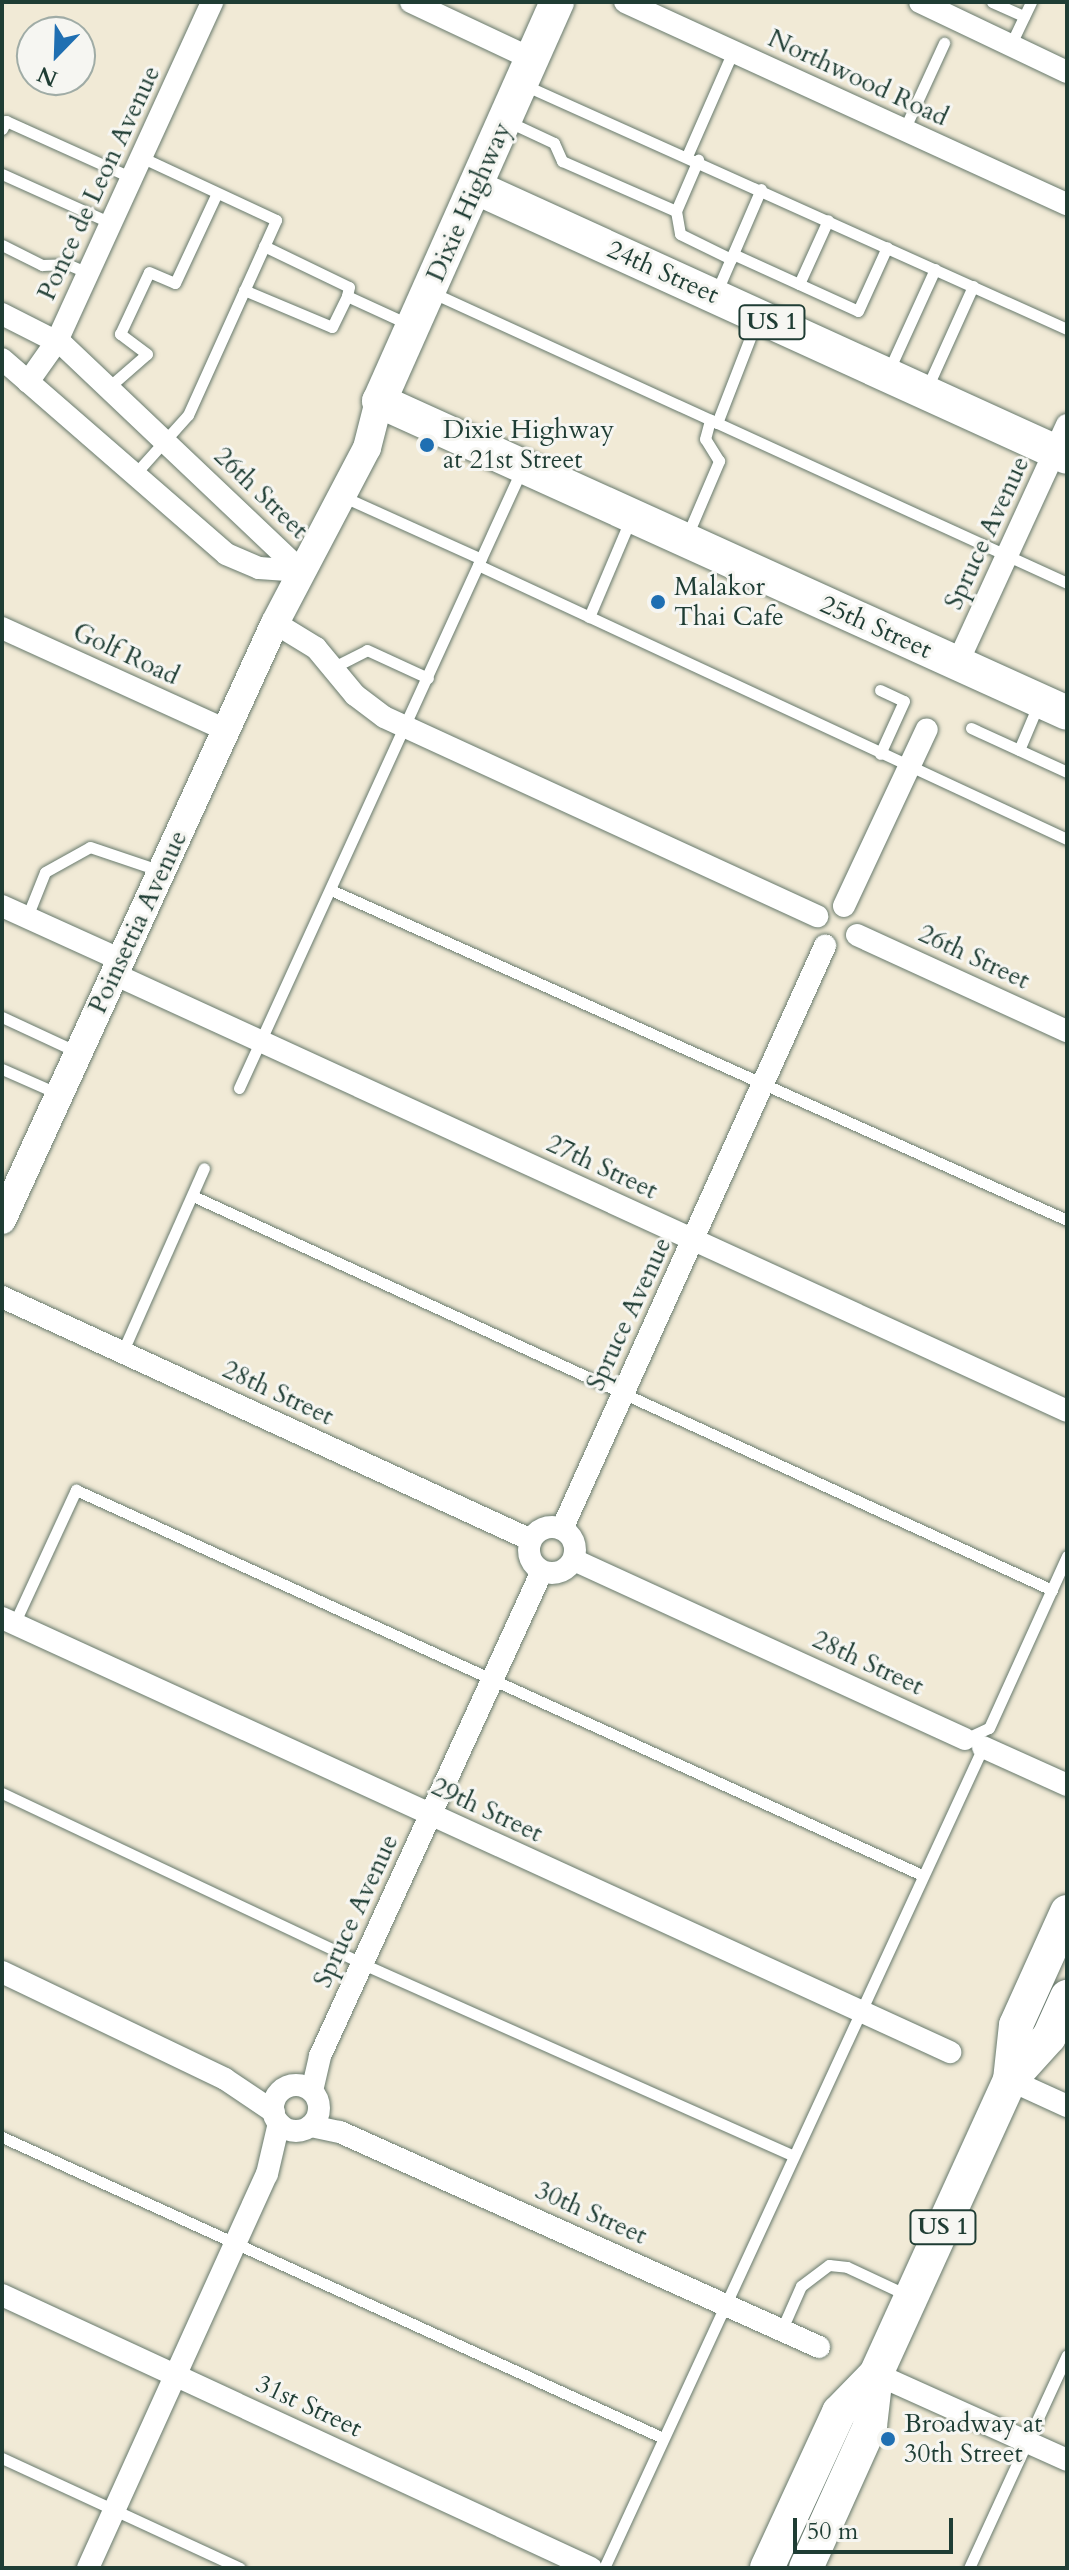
<!DOCTYPE html>
<html>
<head>
<meta charset="utf-8">
<style>
  body { margin:0 }
  #map { position:relative; width:1069px; height:2570px; overflow:hidden; background:#f1ead6; font-family:Cardo,serif }
  div>[style] { position:absolute }
  [style*='--x'] { left:calc(var(--x)*1px); top:calc(var(--y)*1px); width:calc(var(--w)*1px); rotate:calc(var(--a)*1deg) }
  .roads { filter:drop-shadow(0 0 2px #687a6d) drop-shadow(0 0 2px #687a6d) }
  .service>* { height:11px; margin:-5.5px; padding:0 5.5px; transform-origin:5.5px; border-radius:5.5px; background:#fff }
  .minor>* { height:22px; margin:-11px; padding:0 11px; transform-origin:11px; border-radius:11px; background:#fff }
  .minor>.ring { margin:-11px; padding:0; box-sizing:content-box; background:none; border:22px solid #fff; border-radius:50% }
  .tertiary>* { height:28px; margin:-14px; padding:0 14px; transform-origin:14px; border-radius:14px; background:#fff }
  .primary>* { height:34px; margin:-17px; padding:0 17px; transform-origin:17px; border-radius:17px; background:#fff }
  .dots>* { width:22px; height:22px; translate:-50% -50%; box-sizing:border-box; border:4px solid #f6f6f2; border-radius:50% }
  span { translate:-50% -50%; white-space:nowrap; text-align:center; line-height:1.15; -webkit-text-stroke:6px #f6f6f2; paint-order:stroke }
  .shield-label span { padding:2px 6px; background:#f6f6f2; border:2px solid; border-radius:6px; -webkit-text-stroke-width:0 }
  .shield-label { font-size:24px; color:#1f3d34; font-weight:700 }
  .street-label { font-size:26px; color:#1f3d34 }
  .poi-label { font-size:26px; color:#1f3d34 }
  .left { translate:0 -50%; text-align:left }
  .frame { position:absolute; inset:0; border:4px solid #1f3d34; pointer-events:none }
  .north { position:absolute; left:16px; top:16px; width:80px; height:80px; box-sizing:border-box; background:#f6f6f2; border:2px solid #a0aca6; border-radius:50%; rotate:203deg; font-size:22px; font-weight:700; line-height:32px; text-align:center; color:#1f3d34 }
  .north::after { content:''; display:block; margin:auto; width:28px; height:36px; background:#1f6fb2; clip-path:polygon(50% 0,100% 100%,50% 72%,0 100%) }
  .scale { position:absolute; left:793px; top:2518px; width:160px; height:36px; box-sizing:border-box; border:4px solid #1f3d34; border-top:0; padding-left:10px; font-size:24px; line-height:28px; white-space:nowrap; color:#1f3d34; -webkit-text-stroke:6px #f6f6f2; paint-order:stroke }
</style>
</head>
<body>
<div id="map">
  <div class="roads">
    <div class="service">
      <i style="--x:992;--y:2;--w:35;--a:24"></i>
      <i style="--x:1011;--y:44;--w:47;--a:-64.5"></i>
      <i style="--x:522;--y:84;--w:598;--a:24.21"></i>
      <i style="--x:507;--y:121;--w:52;--a:25.1"></i>
      <i style="--x:554;--y:143;--w:20;--a:66"></i>
      <i style="--x:562;--y:161;--w:124;--a:23.7"></i>
      <i style="--x:676;--y:211;--w:56;--a:-66.7"></i>
      <i style="--x:2;--y:129;--w:9;--a:-63"></i>
      <i style="--x:6;--y:121;--w:138;--a:24.3"></i>
      <i style="--x:904;--y:130;--w:96;--a:-65.3"></i>
      <i style="--x:687;--y:156;--w:115;--a:-66.3"></i>
      <i style="--x:2;--y:174;--w:120;--a:24.2"></i>
      <i style="--x:676;--y:211;--w:23;--a:80"></i>
      <i style="--x:680;--y:234;--w:57;--a:26.1"></i>
      <i style="--x:2;--y:245;--w:45;--a:26.6"></i>
      <i style="--x:42;--y:265;--w:25;--a:-2"></i>
      <i style="--x:67;--y:264;--w:23;--a:23"></i>
      <i style="--x:264;--y:246;--w:94;--a:25.8"></i>
      <i style="--x:349;--y:287;--w:9;--a:103"></i>
      <i style="--x:733;--y:254;--w:137;--a:24.5"></i>
      <i style="--x:858;--y:311;--w:70;--a:-65.6"></i>
      <i style="--x:799;--y:284;--w:70;--a:-65.6"></i>
      <i style="--x:244;--y:290;--w:95;--a:22.8"></i>
      <i style="--x:332;--y:327;--w:34;--a:-64"></i>
      <i style="--x:347;--y:296;--w:69;--a:24.7"></i>
      <i style="--x:717;--y:291;--w:111;--a:-66.7"></i>
      <i style="--x:431;--y:292;--w:699;--a:24.59"></i>
      <i style="--x:889;--y:370;--w:111;--a:-65.5"></i>
      <i style="--x:109;--y:387;--w:50;--a:-41"></i>
      <i style="--x:147;--y:354;--w:34;--a:-143"></i>
      <i style="--x:120;--y:334;--w:68;--a:-64.9"></i>
      <i style="--x:149;--y:272;--w:28;--a:23"></i>
      <i style="--x:175;--y:283;--w:99;--a:-65"></i>
      <i style="--x:927;--y:388;--w:112;--a:-65.7"></i>
      <i style="--x:717;--y:423;--w:110;--a:-68.8"></i>
      <i style="--x:135;--y:474;--w:79;--a:-48.1"></i>
      <i style="--x:188;--y:415;--w:214;--a:-65.7"></i>
      <i style="--x:276;--y:220;--w:149;--a:-155"></i>
      <i style="--x:344;--y:497;--w:150;--a:24.3"></i>
      <i style="--x:687;--y:536;--w:82;--a:-66.9"></i>
      <i style="--x:719;--y:461;--w:26;--a:-122"></i>
      <i style="--x:705;--y:439;--w:20;--a:-75"></i>
      <i style="--x:478;--y:565;--w:650;--a:24.95"></i>
      <i style="--x:589;--y:617;--w:108;--a:-67"></i>
      <i style="--x:332;--y:668;--w:39;--a:-27"></i>
      <i style="--x:367;--y:650;--w:67;--a:24.7"></i>
      <i style="--x:880;--y:690;--w:26;--a:25"></i>
      <i style="--x:904;--y:701;--w:58;--a:114.4"></i>
      <i style="--x:971;--y:728;--w:106;--a:24.6"></i>
      <i style="--x:1019;--y:750;--w:49;--a:-67.1"></i>
      <i style="--x:331;--y:890;--w:807;--a:24.15"></i>
      <i style="--x:27;--y:917;--w:48;--a:-68.2"></i>
      <i style="--x:45;--y:872;--w:51;--a:-29.1"></i>
      <i style="--x:90;--y:847;--w:75;--a:18.7"></i>
      <i style="--x:2;--y:1017;--w:83;--a:25"></i>
      <i style="--x:2;--y:1069;--w:62;--a:23.7"></i>
      <i style="--x:239;--y:1088;--w:678;--a:-65.44"></i>
      <i style="--x:193;--y:1196;--w:945;--a:24.64"></i>
      <i style="--x:122;--y:1353;--w:202;--a:-66.1"></i>
      <i style="--x:14;--y:1624;--w:148;--a:-65.2"></i>
      <i style="--x:76;--y:1490;--w:929;--a:24.47"></i>
      <i style="--x:965;--y:1739;--w:26;--a:-25"></i>
      <i style="--x:989;--y:1728;--w:189;--a:-65.6"></i>
      <i style="--x:2;--y:1793;--w:399;--a:25.3"></i>
      <i style="--x:363;--y:1964;--w:470;--a:24"></i>
      <i style="--x:2;--y:2137;--w:726;--a:24.48"></i>
      <i style="--x:782;--y:2329;--w:47;--a:-66.2"></i>
      <i style="--x:801;--y:2286;--w:35;--a:-37"></i>
      <i style="--x:829;--y:2265;--w:18;--a:6"></i>
      <i style="--x:847;--y:2267;--w:66;--a:25"></i>
      <i style="--x:2;--y:2458;--w:262;--a:24.8"></i>
      <i style="--x:604;--y:2568;--w:904;--a:-65.22"></i>
      <i style="--x:969;--y:2568;--w:234;--a:-65.3"></i>
    </div>
    <div class="minor">
      <i style="--x:411;--y:2;--w:134;--a:25.2"></i>
      <i style="--x:625;--y:2;--w:486;--a:24.6"></i>
      <i style="--x:920;--y:2;--w:163;--a:25.5"></i>
      <i style="--x:2;--y:314;--w:68;--a:26.9"></i>
      <i style="--x:63;--y:345;--w:328;--a:43.5"></i>
      <i style="--x:2;--y:359;--w:297;--a:41"></i>
      <i style="--x:226;--y:554;--w:36;--a:23"></i>
      <i style="--x:259;--y:568;--w:42;--a:4.1"></i>
      <i style="--x:28;--y:382;--w:50;--a:-54.7"></i>
      <i style="--x:57;--y:341;--w:373;--a:-65.4"></i>
      <i style="--x:275;--y:623;--w:48;--a:31.4"></i>
      <i style="--x:316;--y:648;--w:61;--a:50.3"></i>
      <i style="--x:355;--y:695;--w:36;--a:37"></i>
      <i style="--x:384;--y:717;--w:477;--a:24.7"></i>
      <i style="--x:2;--y:628;--w:246;--a:24.5"></i>
      <i style="--x:957;--y:664;--w:263;--a:-65.3"></i>
      <i style="--x:2;--y:906;--w:131;--a:24.4"></i>
      <i style="--x:844;--y:906;--w:195;--a:-64.9"></i>
      <i style="--x:857;--y:935;--w:231;--a:24.6"></i>
      <i style="--x:114;--y:974;--w:1048;--a:24.63"></i>
      <i style="--x:2;--y:1297;--w:582;--a:24.67"></i>
      <i class="ring" style="left:529px;top:1527px;width:24px;height:24px"></i>
      <i style="--x:562;--y:1529;--w:640;--a:-65.72"></i>
      <i style="--x:574;--y:1560;--w:430;--a:24.6"></i>
      <i style="--x:2;--y:1618;--w:1043;--a:24.6"></i>
      <i style="--x:983;--y:1747;--w:92;--a:24.3"></i>
      <i style="--x:2;--y:1972;--w:247;--a:25.6"></i>
      <i style="--x:225;--y:2079;--w:59;--a:34"></i>
      <i style="--x:1010;--y:2080;--w:63;--a:24.5"></i>
      <i class="ring" style="left:273px;top:2085px;width:24px;height:24px"></i>
      <i style="--x:312;--y:2091;--w:36;--a:-77"></i>
      <i style="--x:320;--y:2056;--w:533;--a:-65.4"></i>
      <i style="--x:311;--y:2126;--w:30;--a:12"></i>
      <i style="--x:340;--y:2132;--w:525;--a:24.17"></i>
      <i style="--x:2;--y:2295;--w:649;--a:24.87"></i>
      <i style="--x:876;--y:2374;--w:209;--a:24.2"></i>
      <i style="--x:88;--y:2568;--w:433;--a:-65.6"></i>
      <i style="--x:267;--y:2174;--w:52;--a:-76.8"></i>
    </div>
    <div class="tertiary">
      <i style="--x:2;--y:1220;--w:656;--a:-65.43"></i>
      <i style="--x:275;--y:623;--w:198;--a:-62.3"></i>
      <i style="--x:367;--y:448;--w:49;--a:-75.7"></i>
    </div>
    <div class="primary">
      <i style="--x:557;--y:2;--w:437;--a:114"></i>
      <i style="--x:379;--y:401;--w:755;--a:24.39"></i>
      <i style="--x:477;--y:188;--w:648;--a:24.51"></i>
      <i style="--x:1010;--y:2080;--w:55;--a:-83.8"></i>
      <i style="--x:1016;--y:2025;--w:124;--a:-65.7"></i>
      <i style="--x:767;--y:2568;--w:172;--a:-65.2"></i>
      <i style="--x:839;--y:2412;--w:53;--a:-45.8"></i>
      <i style="--x:806;--y:2568;--w:156;--a:-65.7"></i>
      <i style="--x:870;--y:2426;--w:52;--a:-83.4"></i>
      <i style="--x:876;--y:2374;--w:323;--a:-65.5"></i>
      <i style="--x:1010;--y:2080;--w:58;--a:-47.8"></i>
      <i style="--x:1049;--y:2037;--w:44;--a:-65.8"></i>
    </div>
  </div>
  <div class="dots">
    <i style="left:427px;top:445px;background:#1f6fb2"></i>
    <i style="left:658px;top:602px;background:#1f6fb2"></i>
    <i style="left:888px;top:2439px;background:#1f6fb2"></i>
  </div>
  <div class="shield-label">
    <span style="left:772px;top:322px">US 1</span>
    <span style="left:943px;top:2227px">US 1</span>
  </div>
  <div class="street-label">
    <span style="left:858px;top:78px;rotate:25deg">Northwood Road</span>
    <span style="left:99px;top:183px;rotate:-65deg">Ponce de Leon Avenue</span>
    <span style="left:469px;top:202px;rotate:-66deg">Dixie Highway</span>
    <span style="left:663px;top:272px;rotate:24deg">24th Street</span>
    <span style="left:261px;top:493px;rotate:44deg">26th Street</span>
    <span style="left:987px;top:533px;rotate:-65deg">Spruce Avenue</span>
    <span style="left:876px;top:627px;rotate:24deg">25th Street</span>
    <span style="left:126px;top:654px;rotate:25deg">Golf Road</span>
    <span style="left:138px;top:922px;rotate:-65deg">Poinsettia Avenue</span>
    <span style="left:974px;top:957px;rotate:25deg">26th Street</span>
    <span style="left:602px;top:1167px;rotate:25deg">27th Street</span>
    <span style="left:629px;top:1314px;rotate:-65deg">Spruce Avenue</span>
    <span style="left:278px;top:1393px;rotate:25deg">28th Street</span>
    <span style="left:868px;top:1663px;rotate:25deg">28th Street</span>
    <span style="left:487px;top:1810px;rotate:25deg">29th Street</span>
    <span style="left:356px;top:1911px;rotate:-65deg">Spruce Avenue</span>
    <span style="left:591px;top:2213px;rotate:24deg">30th Street</span>
    <span style="left:309px;top:2406px;rotate:25deg">31st Street</span>
  </div>
  <div class="poi-label">
    <span class="left" style="left:443px;top:445px">Dixie Highway<br>at 21st Street</span>
    <span class="left" style="left:674px;top:602px">Malakor<br>Thai Cafe</span>
    <span class="left" style="left:904px;top:2439px">Broadway at<br>30th Street</span>
  </div>
  <div class="frame"></div>
  <div class="north">N</div>
  <div class="scale">50 m</div>
</div>
</body>
</html>
